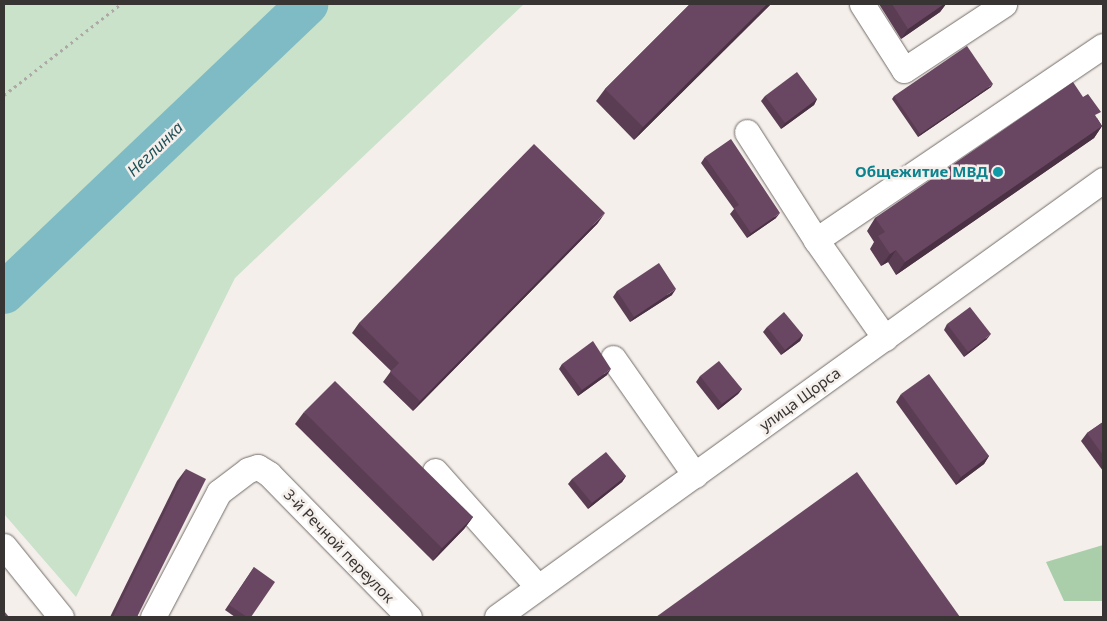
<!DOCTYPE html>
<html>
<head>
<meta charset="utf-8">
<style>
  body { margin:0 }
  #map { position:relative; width:1107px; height:621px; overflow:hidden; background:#f5efeb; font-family:"Noto Sans",sans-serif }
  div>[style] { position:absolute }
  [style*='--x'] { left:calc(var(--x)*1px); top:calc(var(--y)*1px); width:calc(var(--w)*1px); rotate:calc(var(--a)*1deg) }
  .green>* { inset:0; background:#c9e2c9 }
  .forest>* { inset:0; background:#aaceaa }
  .river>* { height:42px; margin:-21px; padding:0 21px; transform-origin:21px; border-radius:21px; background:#7fbbc5 }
  .path>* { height:3px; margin-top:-1.5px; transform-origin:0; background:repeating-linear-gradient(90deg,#aea9a6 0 2.5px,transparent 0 6.5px) }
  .roads { filter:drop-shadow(0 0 1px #726c69) drop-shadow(0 0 1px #726c69) }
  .minor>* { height:25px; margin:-12.5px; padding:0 12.5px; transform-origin:12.5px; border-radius:12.5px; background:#fff }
  .wall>* { inset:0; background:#5a3c53 }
  .shaded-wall>* { inset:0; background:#4a3144 }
  .building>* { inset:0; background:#694661 }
  .dots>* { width:14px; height:14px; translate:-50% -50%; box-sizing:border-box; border:2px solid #f5efeb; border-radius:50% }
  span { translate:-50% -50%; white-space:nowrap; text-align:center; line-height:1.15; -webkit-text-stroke:5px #f5efeb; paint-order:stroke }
  .culture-label { font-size:15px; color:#0d838f; font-weight:700 }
  .right { translate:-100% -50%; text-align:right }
  .street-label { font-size:15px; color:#373433 }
  .water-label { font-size:16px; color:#1d5159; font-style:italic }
  .frame { position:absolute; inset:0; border:5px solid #373433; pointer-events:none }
</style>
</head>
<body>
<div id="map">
  <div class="green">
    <i style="clip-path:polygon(4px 4px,524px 4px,235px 278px,76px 597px,4px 514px)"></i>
  </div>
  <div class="forest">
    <i style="clip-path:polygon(1103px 545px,1103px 601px,1064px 601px,1046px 562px)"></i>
  </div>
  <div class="river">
    <i style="--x:4;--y:293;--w:419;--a:-43.6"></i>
  </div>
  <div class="path">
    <i style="--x:4;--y:95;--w:148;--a:-37.9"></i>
  </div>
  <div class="roads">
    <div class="minor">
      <i style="--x:862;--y:4;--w:78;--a:57.5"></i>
      <i style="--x:904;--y:70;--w:120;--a:-33.4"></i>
      <i style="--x:747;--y:132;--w:128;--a:57.4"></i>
      <i style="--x:816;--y:240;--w:120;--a:54.9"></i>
      <i style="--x:816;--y:240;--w:346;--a:-34.1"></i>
      <i style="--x:613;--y:358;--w:143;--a:55"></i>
      <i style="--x:435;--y:471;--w:155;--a:48.4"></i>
      <i style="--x:4;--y:546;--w:91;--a:51.2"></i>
      <i style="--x:153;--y:617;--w:141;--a:-62.2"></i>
      <i style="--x:219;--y:492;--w:36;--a:-37"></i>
      <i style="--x:248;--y:470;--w:10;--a:-17"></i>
      <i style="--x:258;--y:467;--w:13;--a:32"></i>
      <i style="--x:269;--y:474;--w:200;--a:45.6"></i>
      <i style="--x:497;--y:617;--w:747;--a:-35.8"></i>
    </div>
  </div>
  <div class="wall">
    <i style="clip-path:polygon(690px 4px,771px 4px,634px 140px,596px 101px,605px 89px)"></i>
    <i style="clip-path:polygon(879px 4px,946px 4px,940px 12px,901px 39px)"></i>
    <i style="clip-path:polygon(991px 87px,918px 137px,892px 99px,894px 96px)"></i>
    <i style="clip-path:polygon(765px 96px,817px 99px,814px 105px,781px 129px,761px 101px)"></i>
    <i style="clip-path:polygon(1097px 118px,1102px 126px,1094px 138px,896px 275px,888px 262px,881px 266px,870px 249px,874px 242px,867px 231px,875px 218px)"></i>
    <i style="clip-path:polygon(705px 157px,776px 218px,747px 238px,730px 214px,734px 209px,701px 163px)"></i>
    <i style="clip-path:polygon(598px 223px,413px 411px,383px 382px,391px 371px,352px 333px,359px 323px)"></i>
    <i style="clip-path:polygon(617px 291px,672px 295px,630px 322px,613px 297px)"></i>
    <i style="clip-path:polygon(947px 324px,987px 339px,964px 357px,944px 330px)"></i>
    <i style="clip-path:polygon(767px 327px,803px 335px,800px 341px,781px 355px,763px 332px)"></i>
    <i style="clip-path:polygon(562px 364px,607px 375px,578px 396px,559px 369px)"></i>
    <i style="clip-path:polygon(700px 376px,742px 389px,738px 394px,718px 410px,696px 382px)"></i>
    <i style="clip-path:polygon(901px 394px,989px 456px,984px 464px,956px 485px,896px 402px)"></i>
    <i style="clip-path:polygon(304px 412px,473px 517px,464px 529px,433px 561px,295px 424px)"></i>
    <i style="clip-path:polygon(1103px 422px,1103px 471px,1081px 441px,1087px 433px)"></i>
    <i style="clip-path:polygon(186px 469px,137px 617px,110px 617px,177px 481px)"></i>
    <i style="clip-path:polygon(626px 476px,622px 482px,588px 509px,568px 484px,572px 479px)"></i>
    <i style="clip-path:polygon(254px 567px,251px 617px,235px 617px,225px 610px)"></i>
  </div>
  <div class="shaded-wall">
    <i style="clip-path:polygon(767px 4px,771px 4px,634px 140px,643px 127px)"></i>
    <i style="clip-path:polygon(944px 4px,946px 4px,940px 12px,901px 39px,908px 29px)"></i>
    <i style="clip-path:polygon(993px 84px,991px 87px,918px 137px,920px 134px)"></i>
    <i style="clip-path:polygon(817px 99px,814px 105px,781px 129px,785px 123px)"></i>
    <i style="clip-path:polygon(1102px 126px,1094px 138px,896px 275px,905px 262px)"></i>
    <i style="clip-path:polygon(605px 213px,598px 223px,413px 411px,420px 401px)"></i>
    <i style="clip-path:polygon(780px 213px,776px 218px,747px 238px,751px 233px)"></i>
    <i style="clip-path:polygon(896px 250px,888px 262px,881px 266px,890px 254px)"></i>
    <i style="clip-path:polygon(676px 289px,672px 295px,630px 322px,634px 317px)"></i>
    <i style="clip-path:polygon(991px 334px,987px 339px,964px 357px,968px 352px)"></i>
    <i style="clip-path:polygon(803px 335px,800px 341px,781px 355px,785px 350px)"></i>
    <i style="clip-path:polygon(611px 369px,607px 375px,578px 396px,582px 390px)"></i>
    <i style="clip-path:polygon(742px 389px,738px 394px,718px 410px,722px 404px)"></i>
    <i style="clip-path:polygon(989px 456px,984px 464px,956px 485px,961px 477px)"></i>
    <i style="clip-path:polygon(626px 476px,622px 482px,588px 509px,592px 503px)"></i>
    <i style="clip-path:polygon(473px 517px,464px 529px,433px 561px,442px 548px)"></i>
  </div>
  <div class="building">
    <i style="clip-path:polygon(690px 4px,767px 4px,643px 127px,605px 89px)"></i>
    <i style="clip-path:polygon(892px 4px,944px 4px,908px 29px)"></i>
    <i style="clip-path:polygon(967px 46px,993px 84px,920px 134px,894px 96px)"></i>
    <i style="clip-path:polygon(797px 72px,817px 99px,785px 123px,765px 96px)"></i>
    <i style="clip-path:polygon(1073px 82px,1083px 97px,1088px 94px,1101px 112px,1095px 115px,1102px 126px,905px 262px,896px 250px,890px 254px,878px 236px,885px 232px,875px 218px)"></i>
    <i style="clip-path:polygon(731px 139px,780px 213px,751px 233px,734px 208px,739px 205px,705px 157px)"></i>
    <i style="clip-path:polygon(534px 144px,605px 213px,420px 401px,390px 372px,399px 363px,359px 323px)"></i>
    <i style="clip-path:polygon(659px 263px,676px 289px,634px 317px,617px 291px)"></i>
    <i style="clip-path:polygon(970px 307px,991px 334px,968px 352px,947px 324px)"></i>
    <i style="clip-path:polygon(784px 312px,803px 335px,785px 350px,767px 327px)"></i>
    <i style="clip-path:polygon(593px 341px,611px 369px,582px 390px,562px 364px)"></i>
    <i style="clip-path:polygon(719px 361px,742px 389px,722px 404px,700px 376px)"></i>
    <i style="clip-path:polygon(929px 374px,989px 456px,961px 477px,901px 394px)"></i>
    <i style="clip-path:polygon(335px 381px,473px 517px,442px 548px,304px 412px)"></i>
    <i style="clip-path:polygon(1103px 422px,1103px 455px,1087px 433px)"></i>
    <i style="clip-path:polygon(606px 452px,626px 476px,592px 503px,572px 479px)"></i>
    <i style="clip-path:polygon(186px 469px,206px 479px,137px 617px,113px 617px)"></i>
    <i style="clip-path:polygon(857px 472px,960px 617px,656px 617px)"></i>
    <i style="clip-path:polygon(254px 567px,275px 582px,251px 617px,247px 617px,229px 605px)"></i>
    <i style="clip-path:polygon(4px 611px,9px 617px,4px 617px)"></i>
  </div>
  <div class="dots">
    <i style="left:998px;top:172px;background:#0f9aa8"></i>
  </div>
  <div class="culture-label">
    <span class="right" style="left:988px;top:172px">Общежитие МВД</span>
  </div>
  <div class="street-label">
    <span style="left:800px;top:399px;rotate:-36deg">улица Щорса</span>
    <span style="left:339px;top:546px;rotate:46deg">3-й Речной переулок</span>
  </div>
  <div class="water-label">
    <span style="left:155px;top:149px;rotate:-44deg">Неглинка</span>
  </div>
  <div class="frame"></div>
</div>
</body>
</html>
